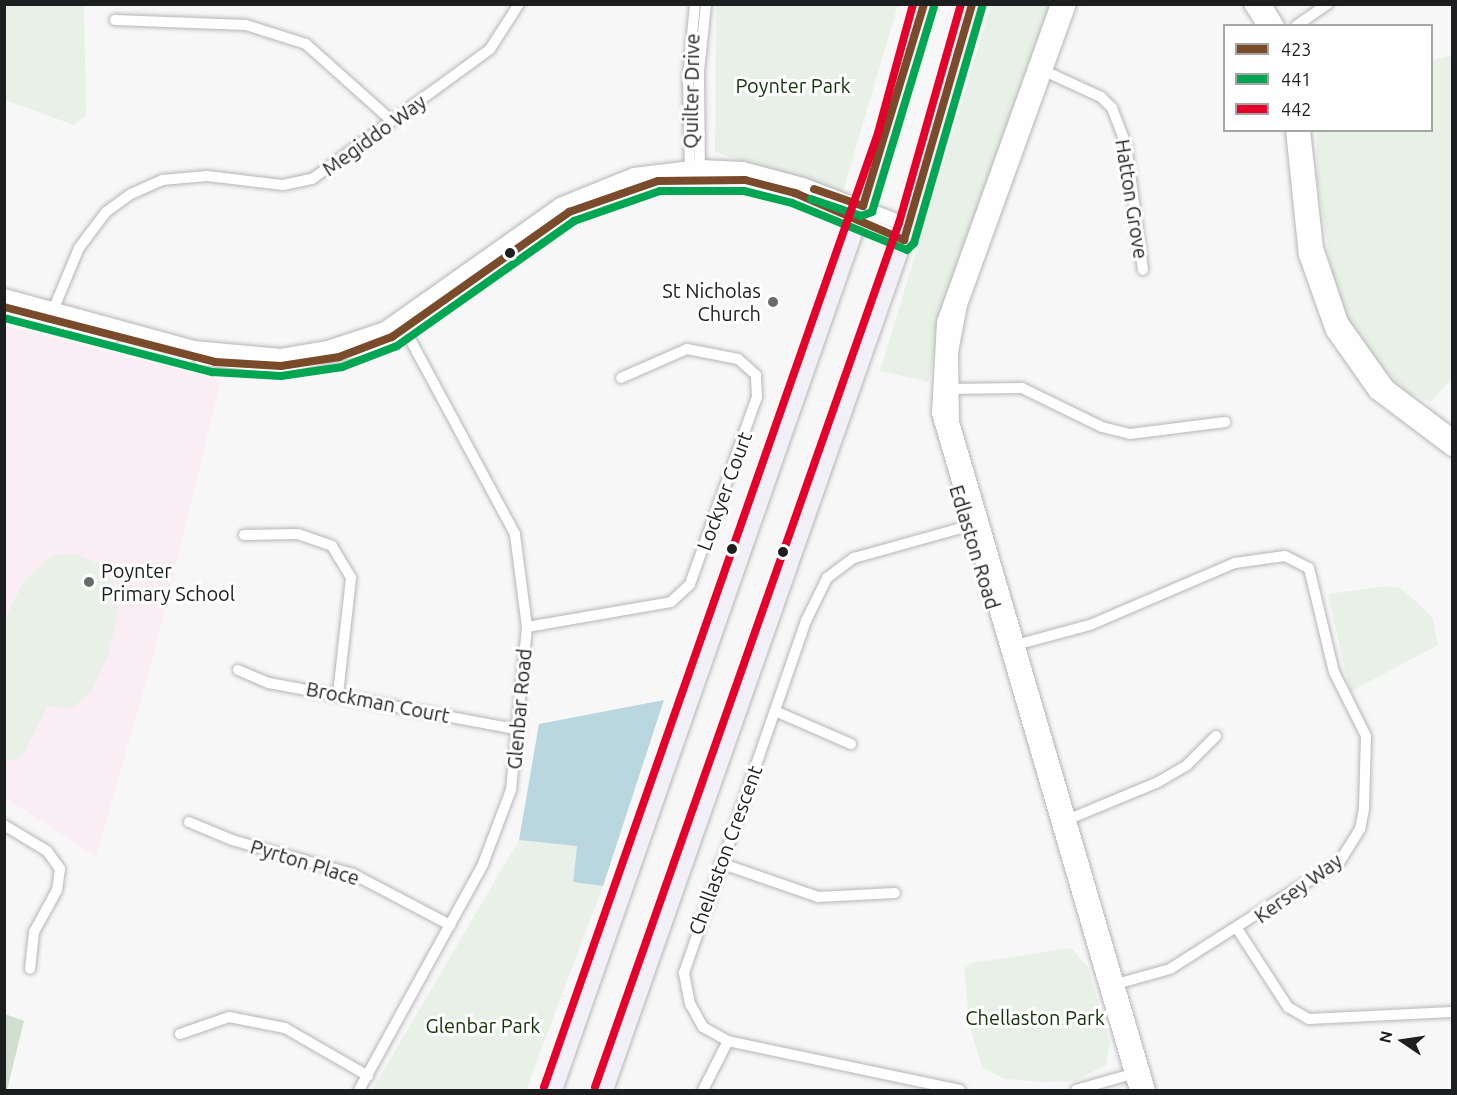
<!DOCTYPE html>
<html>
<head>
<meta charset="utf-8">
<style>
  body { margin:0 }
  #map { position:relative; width:1457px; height:1095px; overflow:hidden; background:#f7f7f8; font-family:Ubuntu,sans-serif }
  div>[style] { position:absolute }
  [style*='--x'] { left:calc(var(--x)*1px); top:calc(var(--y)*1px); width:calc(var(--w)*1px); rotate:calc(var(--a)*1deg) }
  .education>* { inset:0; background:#fbedf4 }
  .green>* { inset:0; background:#e9f0e7 }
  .forest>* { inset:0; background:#d2decf }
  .water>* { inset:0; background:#bad6df }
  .roads { filter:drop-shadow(0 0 2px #b6b6b7) drop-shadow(0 0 2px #b6b6b7) }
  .minor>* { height:10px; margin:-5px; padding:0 5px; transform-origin:5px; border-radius:5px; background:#fefefe }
  .tertiary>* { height:14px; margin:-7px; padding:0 7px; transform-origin:7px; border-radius:7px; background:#fefefe }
  .primary>* { height:16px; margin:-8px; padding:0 8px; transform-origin:8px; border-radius:8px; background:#f1f0f7 }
  .bus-1>* { height:8px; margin:-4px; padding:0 4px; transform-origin:4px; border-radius:4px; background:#7a4b2a }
  .bus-2>* { height:8px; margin:-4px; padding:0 4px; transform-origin:4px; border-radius:4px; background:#00a651 }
  .bus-3>* { height:8px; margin:-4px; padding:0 4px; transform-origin:4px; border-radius:4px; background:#e4002b }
  .dots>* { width:16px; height:16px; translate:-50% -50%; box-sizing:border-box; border:3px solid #fff; border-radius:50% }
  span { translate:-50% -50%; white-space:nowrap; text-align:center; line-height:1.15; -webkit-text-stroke:6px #fff; paint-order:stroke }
  .park-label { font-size:20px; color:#153309 }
  .street-label { font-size:20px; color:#1d1e1f }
  .poi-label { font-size:20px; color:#1d1e1f }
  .right { translate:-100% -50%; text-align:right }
  .left { translate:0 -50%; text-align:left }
  .frame { position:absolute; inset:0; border:6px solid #1d1e1f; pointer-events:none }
  .legend { position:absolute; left:1223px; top:24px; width:210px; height:108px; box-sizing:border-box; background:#fff; border:2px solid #a5a5a5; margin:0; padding:8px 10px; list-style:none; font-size:18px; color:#1d1e1f }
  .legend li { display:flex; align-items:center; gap:12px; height:30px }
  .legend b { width:30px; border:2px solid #a5a5a5 }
  .north { position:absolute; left:1373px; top:1011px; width:60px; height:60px; -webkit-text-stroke:4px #fff; paint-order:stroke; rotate:283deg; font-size:16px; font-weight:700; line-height:24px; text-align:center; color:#1d1e1f }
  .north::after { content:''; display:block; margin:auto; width:21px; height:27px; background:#1d1e1f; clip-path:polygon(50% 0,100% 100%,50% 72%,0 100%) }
</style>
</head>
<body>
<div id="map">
  <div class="education">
    <i style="clip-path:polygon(4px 326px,221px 380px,154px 654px,96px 857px,5px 798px)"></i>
  </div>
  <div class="green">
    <i style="clip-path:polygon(4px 5px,84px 5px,86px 115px,74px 125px,5px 100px)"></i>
    <i style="clip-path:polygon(716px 5px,898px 5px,842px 194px,715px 152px)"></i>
    <i style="clip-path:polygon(991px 5px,1052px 5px,941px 312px,929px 382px,880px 371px)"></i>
    <i style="clip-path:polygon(1452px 56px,1452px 378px,1431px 402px,1403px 391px,1353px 338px,1333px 279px,1317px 179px,1317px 131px,1432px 130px,1432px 60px)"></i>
    <i style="clip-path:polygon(76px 554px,101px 565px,113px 584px,119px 610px,108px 655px,92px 690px,71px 709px,48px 706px,22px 757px,5px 762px,5px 619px,24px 581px,52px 555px)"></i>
    <i style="clip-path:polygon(1386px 586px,1400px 588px,1419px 604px,1433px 619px,1438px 645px,1350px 692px,1328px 594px)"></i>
    <i style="clip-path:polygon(519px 840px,577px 845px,573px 882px,603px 886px,526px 1090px,372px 1090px)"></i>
    <i style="clip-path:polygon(1071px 948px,1088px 967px,1110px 1043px,1106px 1065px,1075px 1081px,1042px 1082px,1005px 1079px,982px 1067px,970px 1028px,964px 969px,971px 963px)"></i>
  </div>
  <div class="forest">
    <i style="clip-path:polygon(5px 1014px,24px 1021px,7px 1090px,4px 1090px)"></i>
  </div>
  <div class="water">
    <i style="clip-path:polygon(664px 700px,603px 886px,573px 882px,577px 846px,519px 840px,539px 724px)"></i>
  </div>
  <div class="roads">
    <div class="minor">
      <i style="--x:115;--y:20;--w:131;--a:2.2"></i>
      <i style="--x:246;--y:25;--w:63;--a:17.6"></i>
      <i style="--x:306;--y:44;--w:115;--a:41.8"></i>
      <i style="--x:1296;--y:26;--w:39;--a:-35"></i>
      <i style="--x:1038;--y:68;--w:69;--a:24.7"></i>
      <i style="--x:1101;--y:97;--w:16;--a:45"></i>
      <i style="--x:1112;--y:108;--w:39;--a:69"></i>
      <i style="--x:1126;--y:144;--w:127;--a:82.3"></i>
      <i style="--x:690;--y:174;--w:97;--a:-91.2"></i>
      <i style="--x:688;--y:77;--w:73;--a:-84.5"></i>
      <i style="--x:700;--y:175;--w:104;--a:-90.6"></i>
      <i style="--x:699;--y:71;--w:67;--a:-84"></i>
      <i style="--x:51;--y:315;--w:73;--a:-67.3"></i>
      <i style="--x:79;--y:248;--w:45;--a:-53.1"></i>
      <i style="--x:106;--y:212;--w:31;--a:-36"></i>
      <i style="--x:131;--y:194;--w:34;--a:-24"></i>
      <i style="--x:162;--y:180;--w:45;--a:-5.1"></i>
      <i style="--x:207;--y:176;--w:77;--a:6.8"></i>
      <i style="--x:283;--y:185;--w:30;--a:-12"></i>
      <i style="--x:312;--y:179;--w:220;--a:-36.1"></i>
      <i style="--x:490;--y:49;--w:54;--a:-57.2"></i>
      <i style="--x:946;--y:389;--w:76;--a:-0.8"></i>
      <i style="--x:1022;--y:388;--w:89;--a:26"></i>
      <i style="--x:1102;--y:427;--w:29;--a:14"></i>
      <i style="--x:1130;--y:434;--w:96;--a:-7.2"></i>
      <i style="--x:244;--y:535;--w:54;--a:-1.1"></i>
      <i style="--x:298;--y:534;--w:36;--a:19"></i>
      <i style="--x:332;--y:546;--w:37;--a:59"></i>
      <i style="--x:351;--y:578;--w:116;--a:96.4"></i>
      <i style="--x:527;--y:627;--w:146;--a:-9.8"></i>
      <i style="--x:671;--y:602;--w:26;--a:-43"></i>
      <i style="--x:690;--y:584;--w:199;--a:-70.3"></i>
      <i style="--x:757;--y:397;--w:22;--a:-93"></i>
      <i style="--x:756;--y:375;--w:24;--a:-138"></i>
      <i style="--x:738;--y:359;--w:52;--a:-168.9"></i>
      <i style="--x:687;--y:349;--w:72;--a:156.3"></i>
      <i style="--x:1012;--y:646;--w:81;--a:-15.1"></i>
      <i style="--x:1090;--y:625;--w:158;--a:-23.2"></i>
      <i style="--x:1235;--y:563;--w:50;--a:-8"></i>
      <i style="--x:1285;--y:556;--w:27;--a:27"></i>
      <i style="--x:1309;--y:568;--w:107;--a:76.5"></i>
      <i style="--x:1334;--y:672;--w:72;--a:63.4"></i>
      <i style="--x:1366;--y:736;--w:73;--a:91.6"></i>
      <i style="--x:1364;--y:809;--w:20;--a:101"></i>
      <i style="--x:1360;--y:829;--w:38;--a:122"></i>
      <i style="--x:1340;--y:861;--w:201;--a:147.6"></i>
      <i style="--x:1170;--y:969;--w:63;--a:164.4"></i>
      <i style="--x:238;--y:670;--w:34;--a:23"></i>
      <i style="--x:269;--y:683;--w:255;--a:10.6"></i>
      <i style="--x:775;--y:711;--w:83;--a:23.5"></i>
      <i style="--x:189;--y:822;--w:47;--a:22.7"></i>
      <i style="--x:232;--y:840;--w:126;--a:15.7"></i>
      <i style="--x:353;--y:874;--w:110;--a:27.7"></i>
      <i style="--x:1062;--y:822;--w:104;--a:-22.6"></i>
      <i style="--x:1158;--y:782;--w:34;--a:-30"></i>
      <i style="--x:1187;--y:765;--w:41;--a:-45"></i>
      <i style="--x:4;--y:825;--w:50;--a:31.2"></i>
      <i style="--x:47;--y:851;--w:22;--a:54"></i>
      <i style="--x:60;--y:869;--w:21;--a:98"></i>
      <i style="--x:57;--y:890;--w:48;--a:118.7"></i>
      <i style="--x:34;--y:932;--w:37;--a:96"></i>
      <i style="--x:720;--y:863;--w:104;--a:19.1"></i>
      <i style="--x:818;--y:897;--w:77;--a:-3"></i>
      <i style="--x:1238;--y:930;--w:92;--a:57"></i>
      <i style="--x:1288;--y:1007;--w:24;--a:30"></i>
      <i style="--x:1309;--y:1019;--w:143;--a:-2.8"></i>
      <i style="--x:180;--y:1034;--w:52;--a:-19.1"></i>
      <i style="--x:229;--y:1017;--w:57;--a:11.1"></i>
      <i style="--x:285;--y:1028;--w:96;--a:30"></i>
      <i style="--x:359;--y:1090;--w:258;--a:-61.2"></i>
      <i style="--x:483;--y:864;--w:79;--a:-69.3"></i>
      <i style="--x:511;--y:790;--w:164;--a:-84.4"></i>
      <i style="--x:527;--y:627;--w:94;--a:-97.4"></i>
      <i style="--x:515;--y:534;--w:238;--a:-118.3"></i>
      <i style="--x:703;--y:1090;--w:55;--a:-63"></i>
      <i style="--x:960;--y:1090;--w:237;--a:-168.1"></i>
      <i style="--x:728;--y:1041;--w:29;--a:-151"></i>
      <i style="--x:703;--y:1027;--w:26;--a:-119"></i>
      <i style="--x:690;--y:1004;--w:32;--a:-101"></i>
      <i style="--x:684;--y:973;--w:373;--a:-70.9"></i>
      <i style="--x:806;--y:621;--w:48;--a:-64"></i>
      <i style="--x:827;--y:578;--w:34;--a:-37"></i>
      <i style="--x:854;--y:558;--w:130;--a:-15.6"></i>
      <i style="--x:1076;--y:1090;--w:66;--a:-15.9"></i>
    </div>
    <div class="tertiary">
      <i style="--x:1058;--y:4;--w:338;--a:109.7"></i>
      <i style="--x:944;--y:322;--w:91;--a:93.1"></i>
      <i style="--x:939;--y:413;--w:705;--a:73.7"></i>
      <i style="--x:1069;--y:4;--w:320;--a:109.9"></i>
      <i style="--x:960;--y:305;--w:48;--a:100.8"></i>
      <i style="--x:951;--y:352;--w:70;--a:89.2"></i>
      <i style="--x:952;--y:422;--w:696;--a:73.65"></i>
      <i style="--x:1251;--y:4;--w:26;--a:58"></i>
      <i style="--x:1264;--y:4;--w:26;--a:59"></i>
      <i style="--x:1293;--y:130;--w:126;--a:84.1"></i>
      <i style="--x:1306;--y:255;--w:81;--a:70.4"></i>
      <i style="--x:1333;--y:331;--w:75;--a:54.8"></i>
      <i style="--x:1376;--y:392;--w:95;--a:36.9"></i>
      <i style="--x:1303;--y:130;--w:119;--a:83.7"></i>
      <i style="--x:1316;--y:248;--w:78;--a:71.3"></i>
      <i style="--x:1341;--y:322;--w:80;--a:54.7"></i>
      <i style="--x:1387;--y:387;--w:81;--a:37"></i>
      <i style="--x:4;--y:296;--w:197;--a:15.3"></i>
      <i style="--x:194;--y:348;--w:87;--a:5.3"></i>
      <i style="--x:281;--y:356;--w:48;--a:-9.7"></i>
      <i style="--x:328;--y:348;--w:60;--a:-18.4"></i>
      <i style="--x:385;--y:329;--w:214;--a:-35.3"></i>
      <i style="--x:560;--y:205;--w:80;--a:-22.1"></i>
      <i style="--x:634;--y:175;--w:66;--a:-6.9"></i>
      <i style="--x:700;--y:167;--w:43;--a:2.7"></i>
      <i style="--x:743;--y:169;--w:62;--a:14.9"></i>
      <i style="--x:803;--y:185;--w:114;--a:21.1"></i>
      <i style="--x:4;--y:307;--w:113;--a:14.4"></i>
      <i style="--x:201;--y:358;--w:80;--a:5.7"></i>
      <i style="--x:281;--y:366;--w:86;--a:-12.1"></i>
      <i style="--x:365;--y:348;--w:43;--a:-23"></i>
      <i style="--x:405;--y:331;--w:203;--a:-36"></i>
      <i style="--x:569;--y:212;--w:94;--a:-19.2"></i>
      <i style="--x:658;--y:181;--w:87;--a:-0.7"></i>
      <i style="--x:745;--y:180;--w:52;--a:14.6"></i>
      <i style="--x:795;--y:193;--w:119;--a:23.3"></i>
    </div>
    <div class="primary">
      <i style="--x:554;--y:1090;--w:1011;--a:-70.7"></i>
      <i style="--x:888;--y:136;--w:137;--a:-74.7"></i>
      <i style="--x:605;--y:1090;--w:916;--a:-70.62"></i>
      <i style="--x:909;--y:226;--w:231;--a:-74.2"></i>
    </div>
  </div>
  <div class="bus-1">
    <i style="--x:814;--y:189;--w:52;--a:19.1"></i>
    <i style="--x:863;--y:206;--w:211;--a:-73.2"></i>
    <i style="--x:4;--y:307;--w:218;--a:14.6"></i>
    <i style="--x:215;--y:362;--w:66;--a:3.5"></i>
    <i style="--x:281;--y:366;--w:59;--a:-8.8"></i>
    <i style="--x:339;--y:357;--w:57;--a:-20.7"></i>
    <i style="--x:392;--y:337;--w:217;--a:-35.2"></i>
    <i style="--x:569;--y:212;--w:94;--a:-19.2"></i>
    <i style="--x:658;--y:181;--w:87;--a:-0.7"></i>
    <i style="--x:745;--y:180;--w:52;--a:14.6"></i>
    <i style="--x:795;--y:193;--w:119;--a:23.3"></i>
    <i style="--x:904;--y:240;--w:246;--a:-73.9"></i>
  </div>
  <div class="bus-2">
    <i style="--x:811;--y:199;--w:53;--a:18.8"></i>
    <i style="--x:861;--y:216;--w:12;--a:-20"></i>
    <i style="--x:872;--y:212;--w:214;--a:-73.2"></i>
    <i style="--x:4;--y:318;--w:215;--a:14.6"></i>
    <i style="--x:212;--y:372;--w:69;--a:3.3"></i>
    <i style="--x:281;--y:376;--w:62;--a:-8.4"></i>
    <i style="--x:342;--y:367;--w:59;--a:-20.9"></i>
    <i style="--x:397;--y:346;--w:217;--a:-35.2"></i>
    <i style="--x:574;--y:221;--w:91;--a:-19.2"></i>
    <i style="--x:660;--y:191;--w:84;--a:0"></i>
    <i style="--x:744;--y:191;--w:49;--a:14"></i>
    <i style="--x:792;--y:203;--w:124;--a:22.2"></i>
    <i style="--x:907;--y:250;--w:10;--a:-45"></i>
    <i style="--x:914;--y:243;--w:246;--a:-73.9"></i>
  </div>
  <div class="bus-3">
    <i style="--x:544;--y:1087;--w:1011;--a:-70.7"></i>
    <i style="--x:878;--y:133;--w:134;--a:-74.8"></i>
    <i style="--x:595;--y:1087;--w:916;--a:-70.62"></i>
    <i style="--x:899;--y:223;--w:228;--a:-74.2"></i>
  </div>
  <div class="dots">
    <i style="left:510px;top:253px;background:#1d1e1f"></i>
    <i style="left:773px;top:302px;background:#696a6b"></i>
    <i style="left:732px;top:549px;background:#1d1e1f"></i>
    <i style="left:783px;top:552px;background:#1d1e1f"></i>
    <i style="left:89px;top:582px;background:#696a6b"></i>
  </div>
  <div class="park-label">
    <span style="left:793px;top:85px">Poynter Park</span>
    <span style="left:1035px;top:1017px">Chellaston Park</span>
    <span style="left:483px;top:1025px">Glenbar Park</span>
  </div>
  <div class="street-label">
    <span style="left:691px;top:91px;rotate:-89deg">Quilter Drive</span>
    <span style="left:374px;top:135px;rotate:-36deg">Megiddo Way</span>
    <span style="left:1132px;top:199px;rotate:81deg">Hatton Grove</span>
    <span style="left:724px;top:491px;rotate:-70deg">Lockyer Court</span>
    <span style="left:975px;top:547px;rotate:73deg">Edlaston Road</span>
    <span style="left:378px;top:702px;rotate:11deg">Brockman Court</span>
    <span style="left:519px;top:709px;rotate:-85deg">Glenbar Road</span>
    <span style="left:725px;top:850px;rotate:-70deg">Chellaston Crescent</span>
    <span style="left:305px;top:862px;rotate:17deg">Pyrton Place</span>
    <span style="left:1298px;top:888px;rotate:-36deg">Kersey Way</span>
  </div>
  <div class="poi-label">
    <span class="right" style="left:761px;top:302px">St Nicholas<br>Church</span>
    <span class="left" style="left:101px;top:582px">Poynter<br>Primary School</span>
  </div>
  <div class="frame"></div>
  <ul class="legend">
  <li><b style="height:8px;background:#7a4b2a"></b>423</li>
  <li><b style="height:8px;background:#00a651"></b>441</li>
  <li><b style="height:8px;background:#e4002b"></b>442</li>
  </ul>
  <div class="north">N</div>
</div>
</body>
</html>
